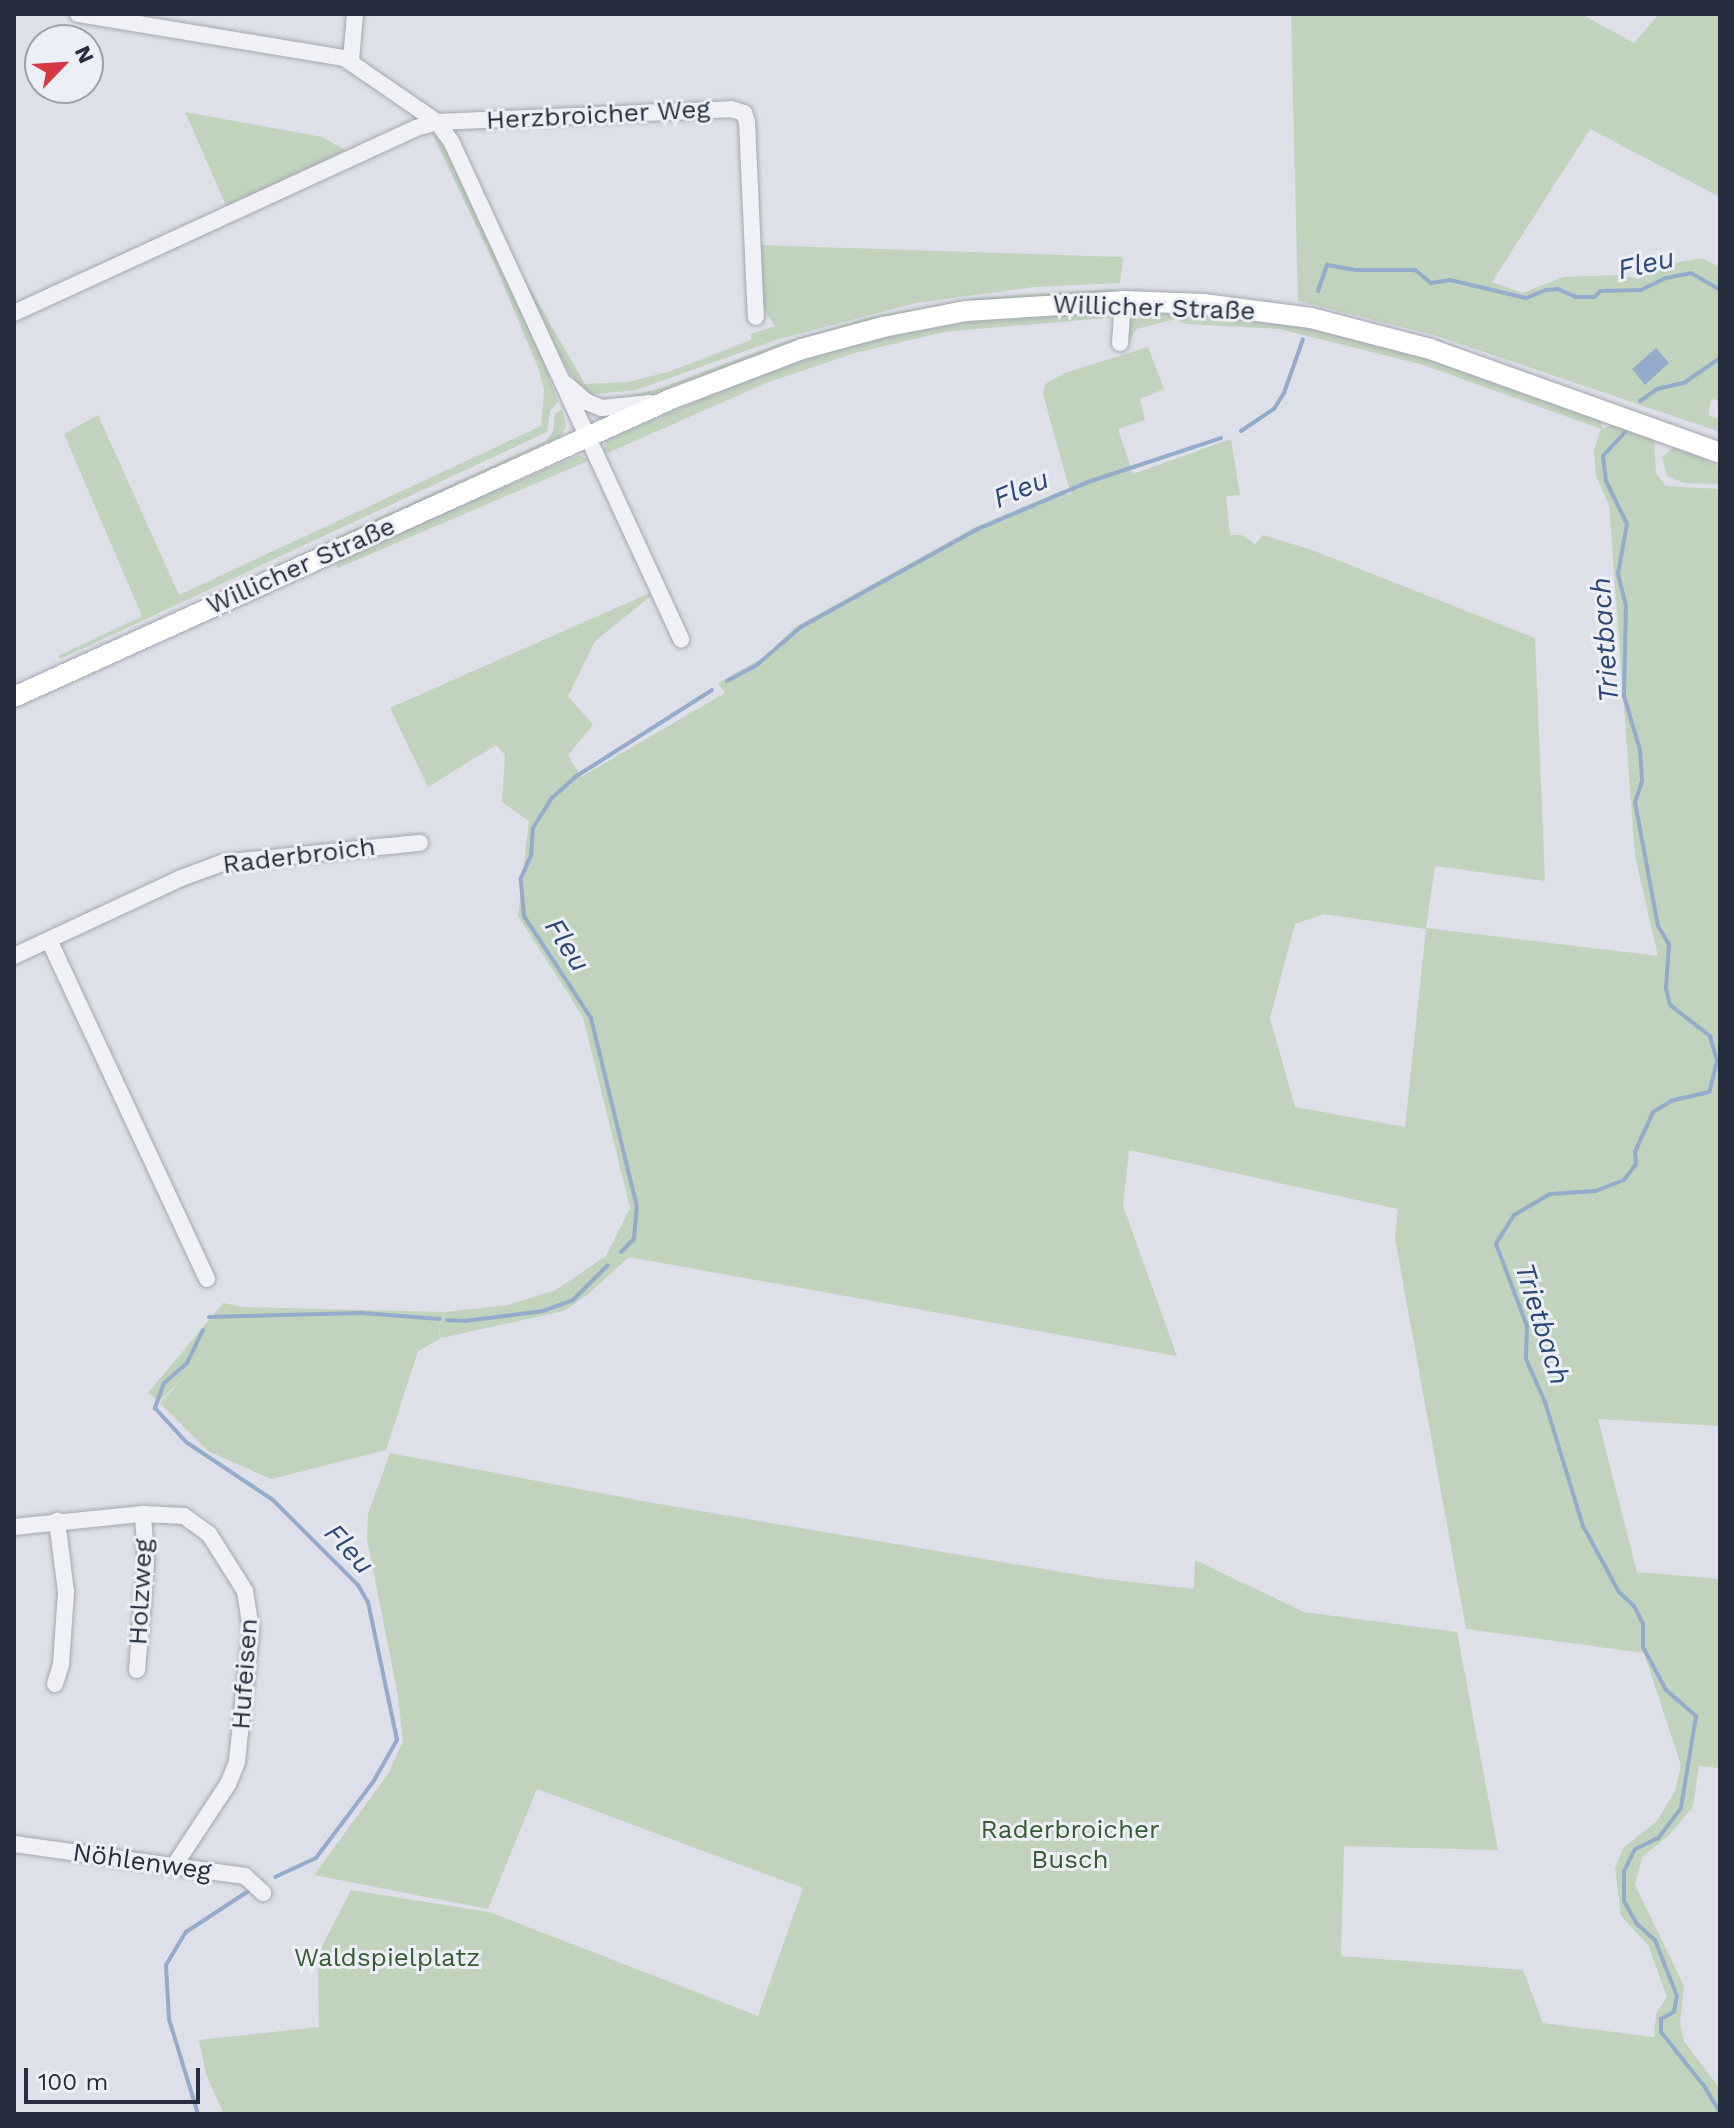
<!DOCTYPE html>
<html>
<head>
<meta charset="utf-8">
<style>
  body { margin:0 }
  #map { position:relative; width:1734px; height:2128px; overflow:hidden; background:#dde0e8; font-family:"Work Sans",sans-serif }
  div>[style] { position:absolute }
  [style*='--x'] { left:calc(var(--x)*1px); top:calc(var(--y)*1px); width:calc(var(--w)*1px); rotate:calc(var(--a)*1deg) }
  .green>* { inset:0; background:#c1d2bd }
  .water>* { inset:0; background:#95abcb }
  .stream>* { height:4px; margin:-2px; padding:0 2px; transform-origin:2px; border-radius:2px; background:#95abcb }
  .roads { filter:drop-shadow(0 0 2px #a2a7b2) drop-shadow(0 0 2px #a2a7b2) }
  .minor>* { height:16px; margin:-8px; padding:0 8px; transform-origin:8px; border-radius:8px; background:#f0f1f6 }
  .major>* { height:20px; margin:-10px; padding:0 10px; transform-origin:10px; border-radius:10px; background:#fff }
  span { translate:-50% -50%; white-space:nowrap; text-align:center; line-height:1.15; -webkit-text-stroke:6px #eceff5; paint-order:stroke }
  .street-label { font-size:26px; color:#252d3f }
  .park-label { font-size:26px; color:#375c32 }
  .water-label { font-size:28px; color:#2d4876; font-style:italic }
  .frame { position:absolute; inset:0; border:16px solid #252d3f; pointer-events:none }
  .north { position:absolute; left:24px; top:24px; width:80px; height:80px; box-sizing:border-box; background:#eceff5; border:2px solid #9ca1ac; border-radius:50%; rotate:65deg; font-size:22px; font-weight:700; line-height:32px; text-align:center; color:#252d3f }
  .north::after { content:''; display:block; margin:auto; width:28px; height:36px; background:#d73844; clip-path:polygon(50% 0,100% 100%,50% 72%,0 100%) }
  .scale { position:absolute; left:24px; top:2068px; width:176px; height:36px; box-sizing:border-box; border:4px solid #252d3f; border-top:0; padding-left:10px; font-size:24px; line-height:28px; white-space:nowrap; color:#252d3f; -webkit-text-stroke:6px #eceff5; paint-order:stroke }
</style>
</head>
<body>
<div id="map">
  <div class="green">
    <i style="clip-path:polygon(1291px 14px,1581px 14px,1634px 43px,1659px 14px,1720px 14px,1720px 197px,1590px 129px,1492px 282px,1523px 293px,1563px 277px,1618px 275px,1639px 279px,1669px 264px,1701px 258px,1720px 267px,1720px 401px,1713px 399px,1710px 403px,1709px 416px,1720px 419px,1720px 432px,1434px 335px,1298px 301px)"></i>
    <i style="clip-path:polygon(185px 112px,322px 137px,352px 154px,229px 212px)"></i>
    <i style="clip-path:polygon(436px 133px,449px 150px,542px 357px,558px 402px,550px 411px,547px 432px,60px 659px,58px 656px,142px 616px,64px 434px,98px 415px,179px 595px,541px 426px,544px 390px,539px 370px,498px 272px,433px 135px)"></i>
    <i style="clip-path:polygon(461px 144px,524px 278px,585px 384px,628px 382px,671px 371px,751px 340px,751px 334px,775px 326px,759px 302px,756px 245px,1123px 257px,1120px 283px,1034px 287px,916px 303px,776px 340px,636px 390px,584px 395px,551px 344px)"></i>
    <i style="clip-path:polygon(1115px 289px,1113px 293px,963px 304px,783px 346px,666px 391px,632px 400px,611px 404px,592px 398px,617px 399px,658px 389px,778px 344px,870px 317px,977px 298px)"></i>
    <i style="clip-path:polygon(1114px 310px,1118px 317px,944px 332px,855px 353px,766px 383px,603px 455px,606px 441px,615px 436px,753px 377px,848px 344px,950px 321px)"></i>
    <i style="clip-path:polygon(evenodd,1128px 311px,1207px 313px,1317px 328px,1429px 359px,1601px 420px,1602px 429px,1614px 424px,1654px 440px,1656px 473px,1666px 486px,1720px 489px,1720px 1426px,1598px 1419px,1637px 1572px,1720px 1579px,1720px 1768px,1699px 1766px,1693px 1807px,1668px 1836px,1642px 1857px,1635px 1885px,1684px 1986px,1680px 2023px,1684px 2041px,1720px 2089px,1720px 2114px,224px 2114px,206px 2074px,199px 2040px,319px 2027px,318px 1954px,351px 1890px,489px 1912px,758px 2016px,803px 1888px,537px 1789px,488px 1909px,314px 1875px,388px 1774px,403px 1741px,398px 1696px,367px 1539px,368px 1514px,390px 1453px,653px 1503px,1097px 1578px,1194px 1589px,1195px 1560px,1304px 1612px,1457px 1632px,1498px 1850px,1344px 1846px,1341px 1956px,1523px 1970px,1543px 2023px,1654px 2037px,1656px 2014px,1667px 1997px,1648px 1945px,1621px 1916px,1615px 1868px,1624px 1847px,1657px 1821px,1675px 1791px,1681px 1765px,1644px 1653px,1466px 1629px,1395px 1239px,1398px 1209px,1129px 1150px,1123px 1206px,1177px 1356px,629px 1257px,587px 1295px,564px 1311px,441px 1338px,438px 1323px,440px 1339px,418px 1351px,386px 1450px,271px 1479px,208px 1451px,160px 1403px,194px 1366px,159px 1402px,148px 1393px,223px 1303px,243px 1307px,444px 1312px,508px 1305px,556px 1290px,606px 1256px,630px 1208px,583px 1017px,518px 916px,529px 821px,502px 802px,505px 755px,496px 745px,428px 787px,390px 708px,661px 588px,595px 641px,568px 696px,593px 725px,568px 755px,581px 777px,725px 693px,718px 683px,764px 657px,795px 627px,977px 526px,1061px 491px,1071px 495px,1043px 394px,1045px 384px,1065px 373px,1148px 347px,1164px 389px,1140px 399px,1145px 420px,1118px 429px,1133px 474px,1231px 439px,1240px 495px,1226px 496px,1230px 535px,1242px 535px,1255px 544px,1263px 535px,1312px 550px,1535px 638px,1545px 881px,1435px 866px,1426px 928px,1658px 956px,1635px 856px,1609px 505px,1596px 476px,1594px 450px,1601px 429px,1423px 365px,1279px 329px,1186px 324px,1176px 319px,1136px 329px,1131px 339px,1126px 337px,1128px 311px,1324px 914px,1426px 929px,1405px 1127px,1295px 1107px,1270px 1018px,1295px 924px,1324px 914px)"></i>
    <i style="clip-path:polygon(562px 409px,566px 426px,560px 437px,330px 544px,329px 541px,546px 441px,553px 431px,555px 414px)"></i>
    <i style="clip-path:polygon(1674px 447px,1683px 448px,1720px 468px,1720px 484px,1684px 483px,1667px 476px,1662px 457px)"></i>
    <i style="clip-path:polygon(579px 455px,590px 460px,338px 568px,335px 560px)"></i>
  </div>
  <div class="water">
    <i style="clip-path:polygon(1656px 348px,1669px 363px,1645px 385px,1632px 369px)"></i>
  </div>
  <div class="stream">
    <i style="--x:1318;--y:291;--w:28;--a:-71"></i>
    <i style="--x:1327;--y:265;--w:29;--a:10"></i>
    <i style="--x:1356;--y:270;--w:59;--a:0"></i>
    <i style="--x:1415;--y:270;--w:21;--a:39"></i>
    <i style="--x:1431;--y:283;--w:19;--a:-9"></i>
    <i style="--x:1450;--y:280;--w:78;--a:13.3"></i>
    <i style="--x:1526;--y:298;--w:22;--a:-22"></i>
    <i style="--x:1546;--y:290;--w:12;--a:-5"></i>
    <i style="--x:1558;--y:289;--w:20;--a:24"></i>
    <i style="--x:1576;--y:297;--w:18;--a:0"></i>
    <i style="--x:1594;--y:297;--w:9;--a:-41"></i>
    <i style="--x:1601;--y:291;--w:40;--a:-1.4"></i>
    <i style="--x:1641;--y:290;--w:28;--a:-26"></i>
    <i style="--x:1666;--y:278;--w:25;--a:-11"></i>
    <i style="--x:1691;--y:273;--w:34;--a:30"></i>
    <i style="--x:1640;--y:401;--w:21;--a:-35"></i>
    <i style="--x:1657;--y:389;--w:28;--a:-13"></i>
    <i style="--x:1684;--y:383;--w:44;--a:-34.8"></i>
    <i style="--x:1627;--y:430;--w:35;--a:133"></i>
    <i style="--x:1603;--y:456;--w:25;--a:83"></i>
    <i style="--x:1606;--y:481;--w:48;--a:64"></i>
    <i style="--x:1627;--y:524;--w:51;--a:100.2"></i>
    <i style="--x:1618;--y:574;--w:32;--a:76"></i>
    <i style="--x:1626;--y:605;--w:91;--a:91.3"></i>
    <i style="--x:1624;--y:696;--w:56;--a:73.5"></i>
    <i style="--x:1640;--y:750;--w:31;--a:86"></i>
    <i style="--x:1642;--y:781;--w:22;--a:108"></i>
    <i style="--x:1635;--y:802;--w:126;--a:79.5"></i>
    <i style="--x:1658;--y:926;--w:21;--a:59"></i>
    <i style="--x:1669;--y:944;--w:44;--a:93.9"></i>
    <i style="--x:1666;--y:988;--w:17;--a:77"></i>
    <i style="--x:1670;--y:1005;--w:51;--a:37.8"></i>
    <i style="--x:1710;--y:1036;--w:26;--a:74"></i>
    <i style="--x:1717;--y:1061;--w:32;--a:104"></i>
    <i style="--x:1709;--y:1092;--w:37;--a:167"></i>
    <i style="--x:1673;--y:1100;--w:23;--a:149"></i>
    <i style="--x:1653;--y:1112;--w:44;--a:114.2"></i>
    <i style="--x:1635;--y:1152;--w:12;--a:85"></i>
    <i style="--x:1636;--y:1164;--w:20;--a:127"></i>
    <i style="--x:1624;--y:1180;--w:30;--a:159"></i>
    <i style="--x:1596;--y:1191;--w:46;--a:176.3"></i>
    <i style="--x:1550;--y:1194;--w:42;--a:149.7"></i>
    <i style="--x:1514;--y:1215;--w:34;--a:122"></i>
    <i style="--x:1496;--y:1244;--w:88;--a:69.3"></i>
    <i style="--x:1527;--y:1326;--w:33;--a:92"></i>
    <i style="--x:1526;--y:1359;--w:47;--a:66.2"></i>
    <i style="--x:1545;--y:1402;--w:130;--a:73"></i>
    <i style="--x:1583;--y:1526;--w:75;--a:61.4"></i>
    <i style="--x:1619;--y:1592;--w:21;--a:43"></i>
    <i style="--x:1634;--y:1606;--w:20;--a:63"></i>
    <i style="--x:1643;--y:1624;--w:23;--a:90"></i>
    <i style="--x:1643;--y:1647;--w:49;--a:61.9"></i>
    <i style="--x:1666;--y:1690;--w:40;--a:41"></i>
    <i style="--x:1696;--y:1716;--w:93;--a:99.3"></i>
    <i style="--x:1681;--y:1808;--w:38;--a:127"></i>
    <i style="--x:1658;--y:1838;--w:25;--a:154"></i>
    <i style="--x:1635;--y:1849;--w:25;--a:116"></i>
    <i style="--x:1624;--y:1872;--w:29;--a:90"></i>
    <i style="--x:1624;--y:1901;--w:26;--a:61"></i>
    <i style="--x:1637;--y:1924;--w:24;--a:42"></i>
    <i style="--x:1655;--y:1940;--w:60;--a:68.6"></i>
    <i style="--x:1677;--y:1996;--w:16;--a:101"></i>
    <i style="--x:1674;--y:2012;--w:15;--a:152"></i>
    <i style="--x:1661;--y:2019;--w:13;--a:90"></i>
    <i style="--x:1661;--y:2032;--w:69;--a:51.5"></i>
    <i style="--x:1704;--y:2086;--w:31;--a:59"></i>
    <i style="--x:1241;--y:431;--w:40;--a:-34"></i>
    <i style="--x:1274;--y:409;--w:19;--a:-58"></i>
    <i style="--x:1284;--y:393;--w:57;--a:-70.6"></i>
    <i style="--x:727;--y:681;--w:34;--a:-28"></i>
    <i style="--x:757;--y:665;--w:58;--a:-40.8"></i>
    <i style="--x:801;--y:627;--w:202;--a:-29"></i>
    <i style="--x:978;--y:529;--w:120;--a:-23.1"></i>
    <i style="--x:1088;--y:482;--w:140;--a:-18.3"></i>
    <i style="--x:621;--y:1252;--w:18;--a:-45"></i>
    <i style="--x:634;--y:1239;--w:32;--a:-85"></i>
    <i style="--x:637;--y:1207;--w:195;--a:-103.7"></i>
    <i style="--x:591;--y:1018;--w:122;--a:-123.3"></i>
    <i style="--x:524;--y:916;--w:38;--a:-95"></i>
    <i style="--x:521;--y:878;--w:24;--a:-66"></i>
    <i style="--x:531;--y:856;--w:28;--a:-86"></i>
    <i style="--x:533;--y:828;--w:36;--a:-58"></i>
    <i style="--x:552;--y:798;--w:31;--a:-42"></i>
    <i style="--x:575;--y:777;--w:162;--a:-32.4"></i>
    <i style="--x:209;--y:1317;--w:152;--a:-1.5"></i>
    <i style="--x:361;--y:1313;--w:79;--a:4.3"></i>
    <i style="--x:447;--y:1320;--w:18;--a:3"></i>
    <i style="--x:465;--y:1321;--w:79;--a:-7.3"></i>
    <i style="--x:543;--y:1311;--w:32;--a:-20"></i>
    <i style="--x:573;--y:1300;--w:49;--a:-45"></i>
    <i style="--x:203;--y:1330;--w:37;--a:116"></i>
    <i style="--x:187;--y:1363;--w:30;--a:139"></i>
    <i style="--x:164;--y:1383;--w:27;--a:110"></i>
    <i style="--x:155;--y:1408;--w:46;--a:47.6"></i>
    <i style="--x:186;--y:1442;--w:105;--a:33.7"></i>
    <i style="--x:273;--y:1500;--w:120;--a:45"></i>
    <i style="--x:358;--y:1585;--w:20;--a:60"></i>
    <i style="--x:368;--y:1602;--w:141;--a:78.1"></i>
    <i style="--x:397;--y:1740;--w:48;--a:119.7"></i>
    <i style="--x:373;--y:1782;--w:95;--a:126.9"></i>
    <i style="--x:316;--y:1858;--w:45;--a:155.1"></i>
    <i style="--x:198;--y:2114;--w:99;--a:-107"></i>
    <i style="--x:169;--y:2019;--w:54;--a:-93.2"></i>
    <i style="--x:166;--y:1965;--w:39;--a:-59"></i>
    <i style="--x:186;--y:1932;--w:77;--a:-33.3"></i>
  </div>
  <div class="roads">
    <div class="minor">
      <i style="--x:78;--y:14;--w:270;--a:9.4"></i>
      <i style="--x:344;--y:58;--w:113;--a:34.5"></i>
      <i style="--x:437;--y:122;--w:24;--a:54"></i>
      <i style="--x:451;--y:141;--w:549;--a:65.21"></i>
      <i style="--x:351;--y:60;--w:46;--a:-85"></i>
      <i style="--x:14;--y:313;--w:443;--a:-24.7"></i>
      <i style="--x:416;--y:128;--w:22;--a:-16"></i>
      <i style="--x:437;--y:122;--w:294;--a:-2.5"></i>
      <i style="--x:731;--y:109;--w:14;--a:17"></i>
      <i style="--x:744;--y:113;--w:9;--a:72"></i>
      <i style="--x:747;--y:122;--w:195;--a:87.4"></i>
      <i style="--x:1120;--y:343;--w:42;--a:-85.9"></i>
      <i style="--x:566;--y:384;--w:28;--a:41"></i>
      <i style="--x:587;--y:402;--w:16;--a:22"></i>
      <i style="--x:602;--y:408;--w:48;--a:-5.9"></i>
      <i style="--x:49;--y:940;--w:374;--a:65"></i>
      <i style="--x:14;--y:956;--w:184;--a:-25"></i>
      <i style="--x:181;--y:878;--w:44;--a:-20.1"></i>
      <i style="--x:222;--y:863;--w:199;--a:-5.8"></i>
      <i style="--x:14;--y:1527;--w:130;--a:-5.8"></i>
      <i style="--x:143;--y:1514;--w:41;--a:2.8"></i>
      <i style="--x:184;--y:1516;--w:31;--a:36"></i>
      <i style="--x:209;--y:1534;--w:67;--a:57.7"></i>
      <i style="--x:245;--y:1591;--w:39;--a:81"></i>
      <i style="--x:251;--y:1630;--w:133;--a:96.1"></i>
      <i style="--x:237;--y:1762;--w:24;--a:112"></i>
      <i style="--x:228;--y:1784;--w:98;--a:123.4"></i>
      <i style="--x:137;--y:1670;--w:108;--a:-85.2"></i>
      <i style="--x:146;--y:1562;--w:48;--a:-93.6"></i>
      <i style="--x:55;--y:1684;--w:21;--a:-73"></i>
      <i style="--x:61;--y:1664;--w:72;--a:-86"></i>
      <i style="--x:66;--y:1592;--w:72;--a:-97.2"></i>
      <i style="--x:14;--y:1844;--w:233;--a:7.9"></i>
      <i style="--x:245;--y:1876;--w:25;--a:43"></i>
    </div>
    <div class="major">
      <i style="--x:14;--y:697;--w:721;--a:-24.4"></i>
      <i style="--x:671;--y:399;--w:140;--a:-20.9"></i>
      <i style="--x:802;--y:349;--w:84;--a:-15.2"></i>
      <i style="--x:883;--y:327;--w:85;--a:-10.9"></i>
      <i style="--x:966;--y:311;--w:157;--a:-3.6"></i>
      <i style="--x:1123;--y:301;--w:80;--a:2.1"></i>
      <i style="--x:1203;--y:304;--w:109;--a:7.4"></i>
      <i style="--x:1311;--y:318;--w:123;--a:14.6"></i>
      <i style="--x:1430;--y:349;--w:308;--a:19.7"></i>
    </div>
  </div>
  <div class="street-label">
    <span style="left:598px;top:115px;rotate:-3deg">Herzbroicher Weg</span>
    <span style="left:1154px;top:308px;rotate:2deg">Willicher Straße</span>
    <span style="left:301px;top:566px;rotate:-24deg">Willicher Straße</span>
    <span style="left:299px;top:856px;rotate:-7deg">Raderbroich</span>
    <span style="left:141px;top:1592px;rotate:-87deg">Holzweg</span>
    <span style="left:245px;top:1674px;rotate:-86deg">Hufeisen</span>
    <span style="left:142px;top:1862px;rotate:8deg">Nöhlenweg</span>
  </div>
  <div class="park-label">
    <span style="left:1070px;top:1845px">Raderbroicher<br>Busch</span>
    <span style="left:387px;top:1958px">Waldspielplatz</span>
  </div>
  <div class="water-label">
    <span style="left:1646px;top:264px;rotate:-13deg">Fleu</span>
    <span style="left:1021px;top:489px;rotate:-23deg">Fleu</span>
    <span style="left:1605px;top:640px;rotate:-94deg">Trietbach</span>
    <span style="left:567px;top:945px;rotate:57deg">Fleu</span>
    <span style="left:1542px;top:1324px;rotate:73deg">Trietbach</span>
    <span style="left:349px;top:1549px;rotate:47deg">Fleu</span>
  </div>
  <div class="frame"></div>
  <div class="north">N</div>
  <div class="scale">100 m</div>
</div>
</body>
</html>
